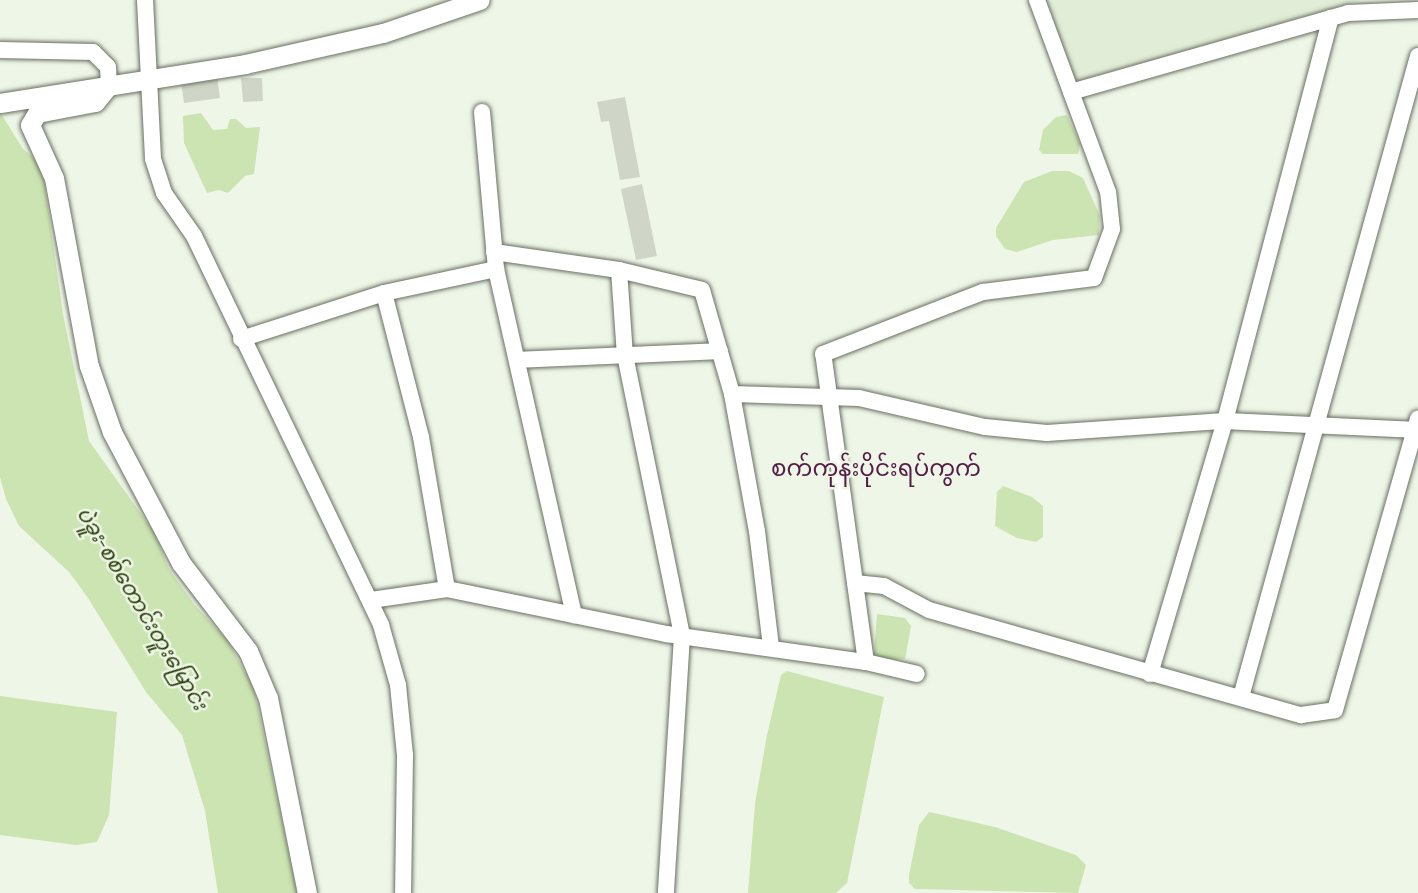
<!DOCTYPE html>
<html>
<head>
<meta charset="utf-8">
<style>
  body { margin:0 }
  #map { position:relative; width:1418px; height:893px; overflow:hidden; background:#eef6e7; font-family:Barlow,"Noto Sans Myanmar",sans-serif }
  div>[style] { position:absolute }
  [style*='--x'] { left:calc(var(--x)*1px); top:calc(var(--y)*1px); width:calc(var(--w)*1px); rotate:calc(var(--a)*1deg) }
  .built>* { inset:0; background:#e2edd7 }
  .water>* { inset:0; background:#cbe4b1 }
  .building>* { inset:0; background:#cfd6c7 }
  .roads { filter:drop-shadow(0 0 2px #686f62) drop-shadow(0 0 2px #686f62) }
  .minor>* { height:16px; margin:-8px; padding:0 8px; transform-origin:8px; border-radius:8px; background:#fff }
  .tertiary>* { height:19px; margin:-9.5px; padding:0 9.5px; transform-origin:9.5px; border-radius:9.5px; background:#fff }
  span { translate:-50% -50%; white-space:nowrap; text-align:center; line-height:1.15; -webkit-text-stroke:5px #eef6e7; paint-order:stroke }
  .water-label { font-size:21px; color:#293e07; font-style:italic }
  .quarter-label { font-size:23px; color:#551c46 }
</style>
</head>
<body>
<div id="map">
  <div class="built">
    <i style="clip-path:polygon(1043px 0,1360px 0,1075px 85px)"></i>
  </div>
  <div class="water">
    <i style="clip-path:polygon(0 112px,23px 149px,42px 165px,63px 314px,89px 441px,154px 532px,169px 569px,194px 604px,227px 640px,254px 689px,297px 893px,218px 893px,205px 811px,182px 735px,146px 692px,88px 598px,69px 572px,19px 526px,6px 499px,0 477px)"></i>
    <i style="clip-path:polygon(201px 113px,213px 130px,227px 129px,230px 119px,236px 119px,246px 128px,260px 127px,254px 174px,245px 176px,228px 193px,219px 190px,207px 193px,184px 143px,183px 116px)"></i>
    <i style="clip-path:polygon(1067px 115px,1080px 144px,1078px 154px,1043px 154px,1039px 150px,1043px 130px,1056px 117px)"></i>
    <i style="clip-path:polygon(1052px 171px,1069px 171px,1083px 178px,1100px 216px,1099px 235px,1053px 240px,1017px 252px,1005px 249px,996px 236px,996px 228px,1024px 182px)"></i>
    <i style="clip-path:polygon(1003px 486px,1032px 497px,1043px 506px,1043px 537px,1036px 542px,1017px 538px,995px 526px,997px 492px)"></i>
    <i style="clip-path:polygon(877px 614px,905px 618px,911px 626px,905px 659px,880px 660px,874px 653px)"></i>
    <i style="clip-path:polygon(787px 671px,884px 697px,847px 883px,836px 893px,748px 893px,755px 804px,767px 735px,781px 675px)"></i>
    <i style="clip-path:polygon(0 696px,117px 712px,109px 815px,97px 842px,76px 845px,0 835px)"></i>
    <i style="clip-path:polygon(929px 812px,995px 827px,1076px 855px,1086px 865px,1078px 893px,915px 889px,909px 883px,909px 875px,919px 825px)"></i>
  </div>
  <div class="building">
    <i style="clip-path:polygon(217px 76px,220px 98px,184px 103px,181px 81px)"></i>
    <i style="clip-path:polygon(241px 78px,262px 78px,263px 101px,243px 102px)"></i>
    <i style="clip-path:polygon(625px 97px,640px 177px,620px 180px,609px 121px,601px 122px,597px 102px)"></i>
    <i style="clip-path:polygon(642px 184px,657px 256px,636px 260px,621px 189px)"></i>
  </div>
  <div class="roads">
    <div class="minor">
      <i style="--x:145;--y:0;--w:159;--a:87.1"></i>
      <i style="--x:153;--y:159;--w:36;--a:72"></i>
      <i style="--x:164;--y:193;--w:52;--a:55.1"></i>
      <i style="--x:194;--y:236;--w:432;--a:64.3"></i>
      <i style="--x:381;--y:625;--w:62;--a:74.2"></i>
      <i style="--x:398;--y:685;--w:70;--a:84.3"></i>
      <i style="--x:405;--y:755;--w:138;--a:90.8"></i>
      <i style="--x:0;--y:50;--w:93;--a:1.2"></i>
      <i style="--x:93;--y:52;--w:21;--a:45"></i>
      <i style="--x:108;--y:67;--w:18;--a:87"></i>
      <i style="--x:1071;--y:92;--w:288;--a:-15.9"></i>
      <i style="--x:1348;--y:13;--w:70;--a:-2.5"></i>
      <i style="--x:482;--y:112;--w:158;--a:84.9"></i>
      <i style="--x:496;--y:269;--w:355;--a:77.3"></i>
      <i style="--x:494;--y:252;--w:126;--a:8.2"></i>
      <i style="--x:619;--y:270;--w:85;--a:13.5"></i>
      <i style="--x:702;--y:290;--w:108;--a:73.9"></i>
      <i style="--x:732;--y:394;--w:139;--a:79.7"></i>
      <i style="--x:757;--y:531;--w:117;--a:83.1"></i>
      <i style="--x:619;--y:270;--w:85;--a:86"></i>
      <i style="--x:625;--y:355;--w:287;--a:78.5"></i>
      <i style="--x:682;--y:636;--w:257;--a:93.6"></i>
      <i style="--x:384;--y:293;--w:149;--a:75.6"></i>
      <i style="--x:421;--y:437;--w:154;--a:80.3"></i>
      <i style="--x:241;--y:339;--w:150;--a:-17.8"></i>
      <i style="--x:384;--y:293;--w:115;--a:-12.1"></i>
      <i style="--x:517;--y:360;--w:203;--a:-2.5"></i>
      <i style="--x:732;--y:394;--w:127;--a:1.8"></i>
      <i style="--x:859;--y:398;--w:129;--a:13"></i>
      <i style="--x:985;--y:427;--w:62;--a:5.5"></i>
      <i style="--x:1047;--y:433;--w:178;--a:-3.9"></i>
      <i style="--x:1225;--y:421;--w:193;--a:2.7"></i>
      <i style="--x:855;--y:583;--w:29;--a:6"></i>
      <i style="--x:884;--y:586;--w:51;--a:28.1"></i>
      <i style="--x:929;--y:610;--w:387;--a:15.8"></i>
      <i style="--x:1301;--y:715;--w:34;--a:-8"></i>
      <i style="--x:1335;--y:710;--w:303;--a:-74.1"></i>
      <i style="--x:371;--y:600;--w:77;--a:-8.2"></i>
      <i style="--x:447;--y:589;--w:224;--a:11.6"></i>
      <i style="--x:666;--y:634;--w:202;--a:8"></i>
      <i style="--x:866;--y:662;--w:52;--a:13.2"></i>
      <i style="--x:866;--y:662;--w:311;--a:-97.9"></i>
      <i style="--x:823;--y:354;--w:172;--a:-21.2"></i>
      <i style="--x:983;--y:292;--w:112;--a:-7.2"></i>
      <i style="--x:1094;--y:278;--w:52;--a:-69.8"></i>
      <i style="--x:1112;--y:229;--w:37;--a:-96"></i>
      <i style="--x:1108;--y:192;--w:205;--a:-110.3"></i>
      <i style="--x:1150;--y:674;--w:264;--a:-73.5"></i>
      <i style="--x:1225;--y:421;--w:417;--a:-75.3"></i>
      <i style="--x:1241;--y:697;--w:665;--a:-74.56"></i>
    </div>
    <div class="tertiary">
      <i style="--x:109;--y:85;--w:22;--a:129"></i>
      <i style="--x:95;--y:102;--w:59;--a:169.3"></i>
      <i style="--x:37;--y:113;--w:14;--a:120"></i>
      <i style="--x:30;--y:125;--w:58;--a:65.6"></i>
      <i style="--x:54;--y:178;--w:191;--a:79.5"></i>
      <i style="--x:89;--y:366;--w:70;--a:70.8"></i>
      <i style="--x:112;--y:432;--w:148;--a:62.2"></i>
      <i style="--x:181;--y:563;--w:111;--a:52.7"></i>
      <i style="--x:248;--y:651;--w:51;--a:66.9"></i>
      <i style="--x:268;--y:698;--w:199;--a:78.7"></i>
      <i style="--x:0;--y:103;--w:248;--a:-9"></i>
      <i style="--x:245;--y:64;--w:141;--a:-12.7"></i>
      <i style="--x:383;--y:33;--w:102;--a:-18.8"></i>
    </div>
  </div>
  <div class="water-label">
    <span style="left:143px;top:608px;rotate:59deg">ပဲခူး-စစ်တောင်းတူးမြောင်း</span>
  </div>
  <div class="quarter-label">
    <span style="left:876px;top:467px">စက်ကုန်းပိုင်းရပ်ကွက်</span>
  </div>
</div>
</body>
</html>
